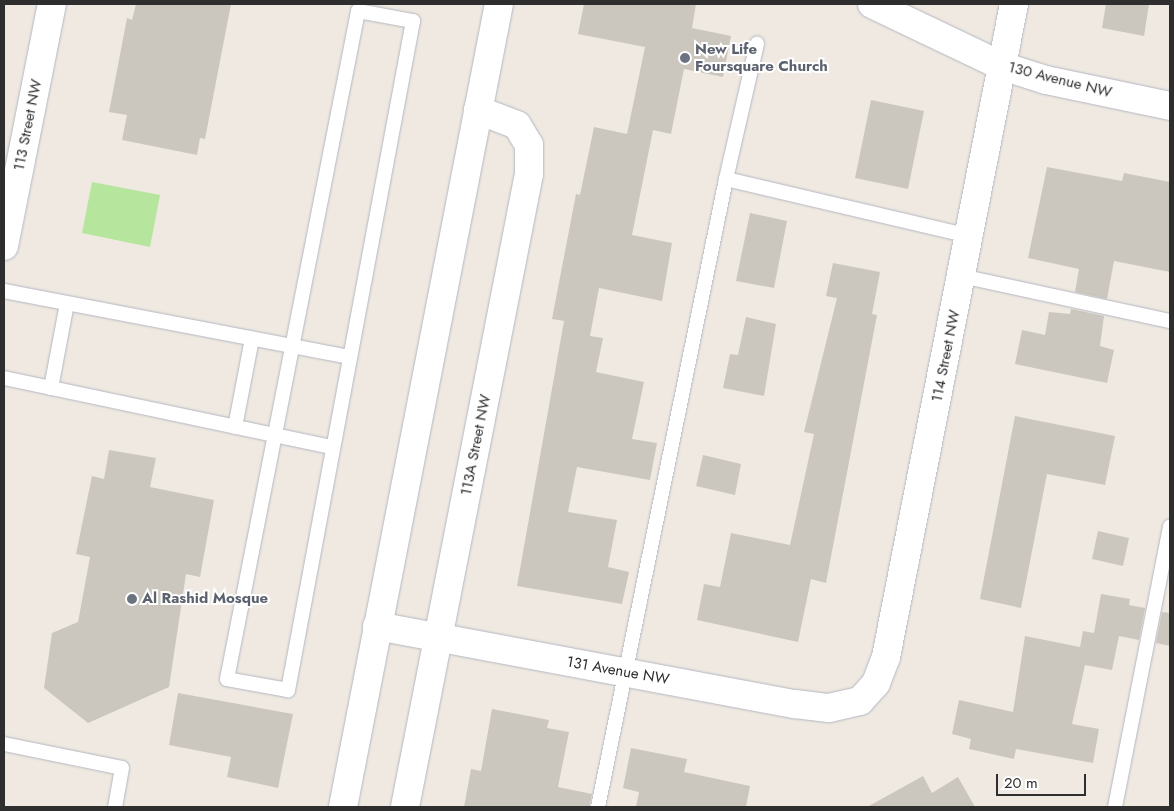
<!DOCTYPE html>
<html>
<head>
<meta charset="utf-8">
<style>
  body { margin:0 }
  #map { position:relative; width:1174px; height:811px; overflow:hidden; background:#efe9e1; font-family:Jost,sans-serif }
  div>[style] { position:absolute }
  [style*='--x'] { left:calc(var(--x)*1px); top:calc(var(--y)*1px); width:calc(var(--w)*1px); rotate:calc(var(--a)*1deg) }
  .green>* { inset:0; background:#b6e59e }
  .building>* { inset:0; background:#cbc7bf }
  .roads { filter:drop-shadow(0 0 1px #b4b7c1) drop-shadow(0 0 1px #b4b7c1) }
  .lane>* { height:14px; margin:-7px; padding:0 7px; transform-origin:7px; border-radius:7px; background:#fff }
  .street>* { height:28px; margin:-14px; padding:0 14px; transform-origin:14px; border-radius:14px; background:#fff }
  .secondary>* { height:28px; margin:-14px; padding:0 14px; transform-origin:14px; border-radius:14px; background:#fff }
  .dots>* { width:14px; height:14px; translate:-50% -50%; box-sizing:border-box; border:2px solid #fff; border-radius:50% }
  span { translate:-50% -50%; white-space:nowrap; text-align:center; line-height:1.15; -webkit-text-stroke:4px #fff; paint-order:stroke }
  .worship-label { font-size:15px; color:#5b616d; font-weight:700 }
  .left { translate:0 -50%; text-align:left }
  .street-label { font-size:15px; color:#2e2e2e }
  .frame { position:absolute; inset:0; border:5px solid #2e2e2e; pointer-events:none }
  .scale { position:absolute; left:996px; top:774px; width:90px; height:22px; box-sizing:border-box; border:2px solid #2e2e2e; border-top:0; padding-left:6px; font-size:15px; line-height:18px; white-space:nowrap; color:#2e2e2e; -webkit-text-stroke:4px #fff; paint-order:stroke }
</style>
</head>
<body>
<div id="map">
  <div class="green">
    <i style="clip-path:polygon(92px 182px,160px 195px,150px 247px,82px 233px)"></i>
  </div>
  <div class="building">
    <i style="clip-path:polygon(136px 4px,231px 4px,205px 139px,200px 138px,197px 155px,122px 140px,127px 115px,109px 112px,127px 18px,132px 20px)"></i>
    <i style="clip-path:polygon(584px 4px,696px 4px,692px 28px,731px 36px,723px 77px,684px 69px,671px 134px,653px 130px,632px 235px,672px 243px,662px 301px,599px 288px,590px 336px,603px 338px,596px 372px,644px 382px,632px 439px,657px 443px,650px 480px,577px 467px,568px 512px,617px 520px,608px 567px,629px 572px,622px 604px,517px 586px,564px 321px,552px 319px,576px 194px,580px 195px,594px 127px,627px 134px,645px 47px,578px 34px)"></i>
    <i style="clip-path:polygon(1106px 4px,1149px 4px,1144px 36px,1102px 28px)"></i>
    <i style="clip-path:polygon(871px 100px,924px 111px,908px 189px,855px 178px)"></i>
    <i style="clip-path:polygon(1047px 167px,1122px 181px,1124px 173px,1170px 182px,1170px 272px,1114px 261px,1107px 299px,1075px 292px,1079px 269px,1028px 258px)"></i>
    <i style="clip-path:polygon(750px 213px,787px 221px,774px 288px,736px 281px)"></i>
    <i style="clip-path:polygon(833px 263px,880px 272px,872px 314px,877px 315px,826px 583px,811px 579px,798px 642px,697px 620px,704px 584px,720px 587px,731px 533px,790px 545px,814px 434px,804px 432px,837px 298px,826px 296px)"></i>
    <i style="clip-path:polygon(1071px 309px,1104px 316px,1100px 346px,1114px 350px,1107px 383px,1015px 364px,1022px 330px,1045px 335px,1049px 312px,1070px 314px)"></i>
    <i style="clip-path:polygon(746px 317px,776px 324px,764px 396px,723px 388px,730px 354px,738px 355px)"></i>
    <i style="clip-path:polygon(1015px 416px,1115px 436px,1105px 485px,1047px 474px,1021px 608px,980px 599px)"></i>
    <i style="clip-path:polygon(109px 450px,156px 458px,150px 487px,214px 500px,200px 577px,186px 574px,169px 687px,88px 723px,44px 688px,52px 633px,78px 622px,90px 557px,76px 554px,92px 476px,104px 479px)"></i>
    <i style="clip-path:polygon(703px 455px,741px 464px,735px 495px,696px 486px)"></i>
    <i style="clip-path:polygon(1098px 531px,1129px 538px,1123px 566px,1092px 559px)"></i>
    <i style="clip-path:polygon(1101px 594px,1130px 599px,1129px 605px,1145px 608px,1139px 640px,1119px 636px,1112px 670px,1085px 665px,1072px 724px,1099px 729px,1093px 763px,1016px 749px,1014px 759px,969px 749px,971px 739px,952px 734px,959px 700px,1013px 712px,1025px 636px,1080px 647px,1083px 631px,1094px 633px)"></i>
    <i style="clip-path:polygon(1162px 612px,1170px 613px,1170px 646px,1156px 643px)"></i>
    <i style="clip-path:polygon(178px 693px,293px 714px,278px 788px,227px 777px,231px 757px,169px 745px)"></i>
    <i style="clip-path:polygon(492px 709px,549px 720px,547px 728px,569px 732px,558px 787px,592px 794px,589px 807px,464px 807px,471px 769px,481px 771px)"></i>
    <i style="clip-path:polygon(631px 748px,687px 759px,684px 772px,750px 786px,746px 807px,636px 807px,639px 792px,623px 788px)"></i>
    <i style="clip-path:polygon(923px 776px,932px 793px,958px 777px,975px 807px,867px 807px)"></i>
  </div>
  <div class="roads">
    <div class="lane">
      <i style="--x:358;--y:11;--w:56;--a:10.3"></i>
      <i style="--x:413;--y:21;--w:681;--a:100.58"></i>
      <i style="--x:288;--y:690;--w:62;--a:-169.8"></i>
      <i style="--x:227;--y:679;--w:681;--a:-78.9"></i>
      <i style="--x:726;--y:179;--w:250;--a:13.2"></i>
      <i style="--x:961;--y:276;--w:214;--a:12.2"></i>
      <i style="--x:4;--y:291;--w:351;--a:10.8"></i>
      <i style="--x:4;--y:378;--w:335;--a:11.9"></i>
      <i style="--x:51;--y:388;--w:86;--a:-79.3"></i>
      <i style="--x:235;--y:427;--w:90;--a:-79.1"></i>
      <i style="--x:4;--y:744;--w:120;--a:11.5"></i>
      <i style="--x:122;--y:768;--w:40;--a:100"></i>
      <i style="--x:598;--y:807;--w:641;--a:-78.48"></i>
      <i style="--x:726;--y:179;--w:139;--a:-77.1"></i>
      <i style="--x:1115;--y:807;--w:286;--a:-78.9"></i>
    </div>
    <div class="street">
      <i style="--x:872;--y:4;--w:144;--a:25.5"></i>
      <i style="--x:1002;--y:66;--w:46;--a:17.7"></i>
      <i style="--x:1046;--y:80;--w:127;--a:11.8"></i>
      <i style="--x:4;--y:246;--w:247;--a:-78.8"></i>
      <i style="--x:377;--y:626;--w:425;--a:10.6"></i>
      <i style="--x:795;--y:704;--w:34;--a:7"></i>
      <i style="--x:829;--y:708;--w:32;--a:-13"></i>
      <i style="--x:860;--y:701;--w:24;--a:-48"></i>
      <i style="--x:876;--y:683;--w:28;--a:-69"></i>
      <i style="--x:886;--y:657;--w:665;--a:-78.91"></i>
      <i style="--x:405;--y:807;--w:645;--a:-78.92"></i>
      <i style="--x:529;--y:174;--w:29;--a:-90"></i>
      <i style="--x:529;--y:145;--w:23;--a:-121"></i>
      <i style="--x:517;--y:125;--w:42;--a:-159"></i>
    </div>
    <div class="secondary">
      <i style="--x:343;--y:807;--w:818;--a:-79.01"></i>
    </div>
  </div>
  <div class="dots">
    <i style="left:685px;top:58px;background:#6b7280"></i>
    <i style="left:132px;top:599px;background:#6b7280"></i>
  </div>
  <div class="worship-label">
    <span class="left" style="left:695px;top:58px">New Life<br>Foursquare Church</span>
    <span class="left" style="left:142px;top:599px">Al Rashid Mosque</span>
  </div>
  <div class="street-label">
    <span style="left:1060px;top:80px;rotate:14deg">130 Avenue NW</span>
    <span style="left:28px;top:125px;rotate:-79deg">113 Street NW</span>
    <span style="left:946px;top:356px;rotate:-79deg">114 Street NW</span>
    <span style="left:476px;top:445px;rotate:-79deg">113A Street NW</span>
    <span style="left:618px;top:671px;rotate:10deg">131 Avenue NW</span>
  </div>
  <div class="frame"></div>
  <div class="scale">20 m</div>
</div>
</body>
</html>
